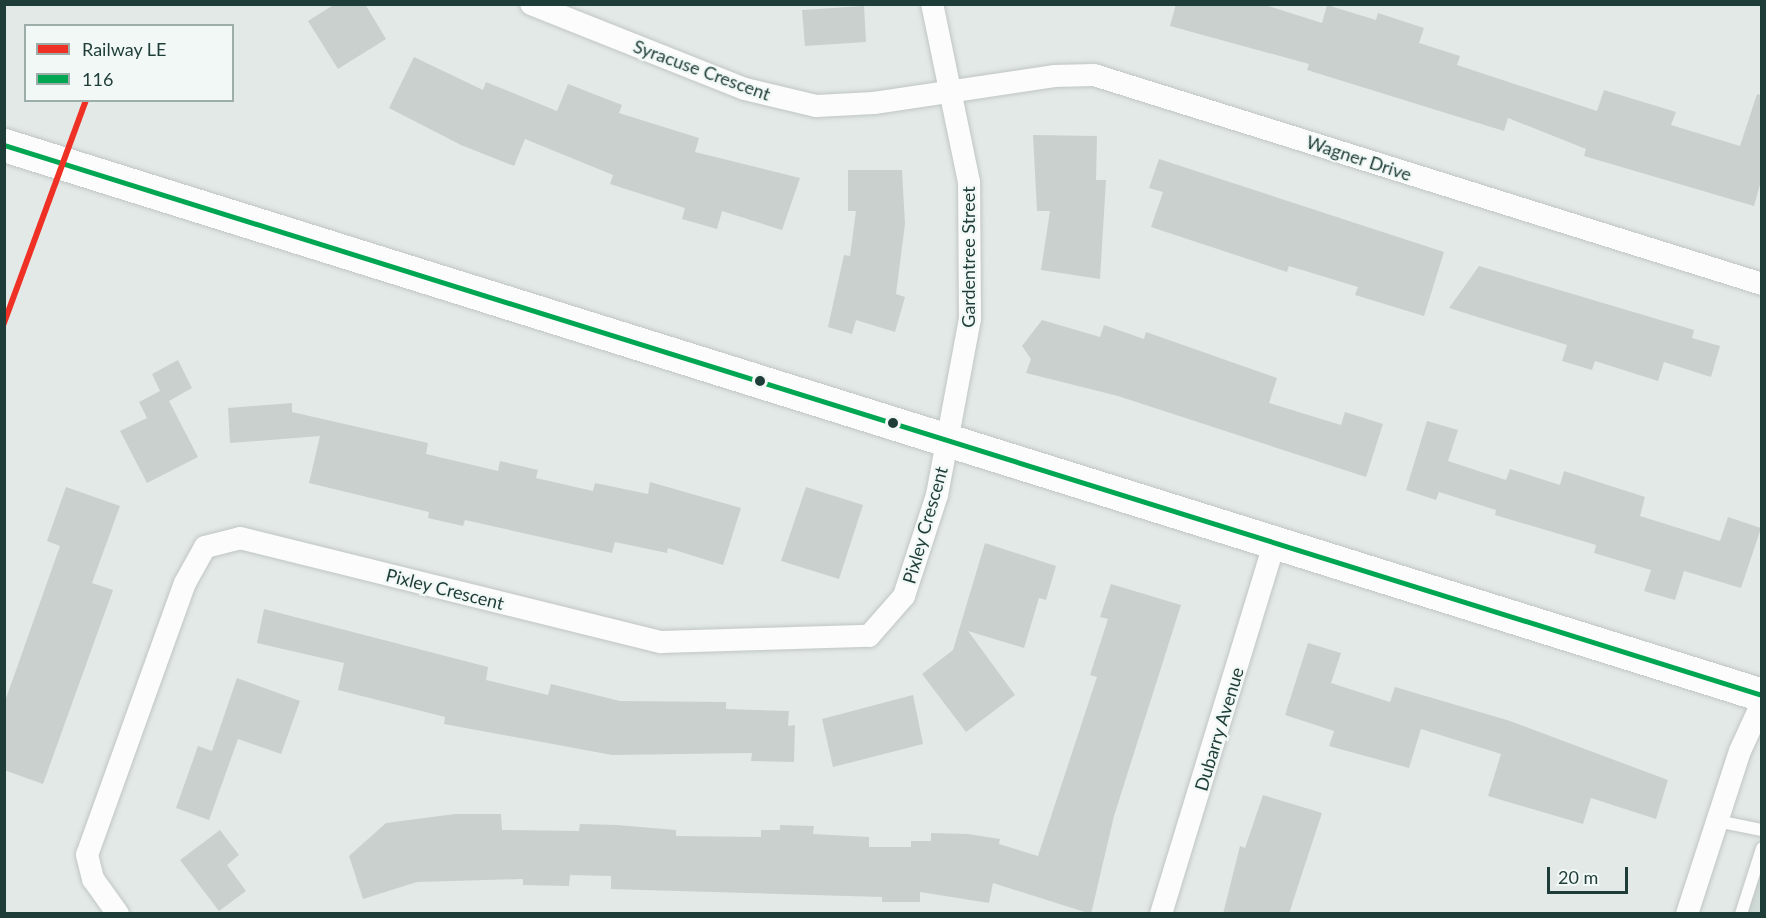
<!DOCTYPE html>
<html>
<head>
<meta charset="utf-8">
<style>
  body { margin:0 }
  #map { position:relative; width:1766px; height:918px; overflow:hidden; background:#e3e9e7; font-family:Lato,sans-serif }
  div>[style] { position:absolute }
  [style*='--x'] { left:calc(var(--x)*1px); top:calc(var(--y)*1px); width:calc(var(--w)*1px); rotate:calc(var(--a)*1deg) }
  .built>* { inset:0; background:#d0dbd7 }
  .building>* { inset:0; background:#cad0ce }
  .roads { filter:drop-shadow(0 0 2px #c0c6c4) drop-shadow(0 0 2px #c0c6c4) }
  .lane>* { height:12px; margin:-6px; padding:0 6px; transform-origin:6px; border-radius:6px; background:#fbfcfb }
  .street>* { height:22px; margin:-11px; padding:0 11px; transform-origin:11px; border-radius:11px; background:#fbfcfb }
  .secondary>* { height:33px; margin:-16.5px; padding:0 16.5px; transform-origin:16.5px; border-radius:16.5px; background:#fbfcfb }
  .bus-1>* { height:4.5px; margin:-2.25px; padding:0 2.25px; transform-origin:2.25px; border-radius:2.25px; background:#00a651 }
  .rail-1>* { height:6px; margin:-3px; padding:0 3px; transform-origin:3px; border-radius:3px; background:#ee3124 }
  .dots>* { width:16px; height:16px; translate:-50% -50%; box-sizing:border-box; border:3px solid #f1f8f5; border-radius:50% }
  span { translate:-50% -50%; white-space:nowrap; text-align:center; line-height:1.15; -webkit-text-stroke:4.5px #f1f8f5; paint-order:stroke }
  .street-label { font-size:18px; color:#1f3d38 }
  .frame { position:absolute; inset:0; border:6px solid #1f3d38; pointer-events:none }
  .legend { position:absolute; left:24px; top:24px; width:210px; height:78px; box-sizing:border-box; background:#f1f8f5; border:2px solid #9dada9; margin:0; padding:8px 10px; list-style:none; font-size:18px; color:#1f3d38 }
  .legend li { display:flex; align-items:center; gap:12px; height:30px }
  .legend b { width:30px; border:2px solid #9dada9 }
  .scale { position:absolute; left:1547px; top:867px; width:81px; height:27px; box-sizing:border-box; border:3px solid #1f3d38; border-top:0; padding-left:8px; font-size:18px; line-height:21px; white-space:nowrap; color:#1f3d38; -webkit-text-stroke:4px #f1f8f5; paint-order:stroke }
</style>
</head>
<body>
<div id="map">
  <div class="built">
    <i style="clip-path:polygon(1761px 838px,1761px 913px,1737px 913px)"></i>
  </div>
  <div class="building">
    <i style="clip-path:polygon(335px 4px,365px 4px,386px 39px,338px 69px,308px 21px)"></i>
    <i style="clip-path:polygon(1176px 4px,1262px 4px,1322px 23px,1327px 5px,1376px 20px,1378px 13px,1424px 28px,1419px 43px,1460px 56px,1457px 65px,1597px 111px,1604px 90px,1676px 112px,1671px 125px,1740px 146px,1757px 94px,1761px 95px,1761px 181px,1754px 206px,1584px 156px,1586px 149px,1508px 118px,1504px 131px,1307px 70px,1309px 64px,1170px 26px)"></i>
    <i style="clip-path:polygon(864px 6px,866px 42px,805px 46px,802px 10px)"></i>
    <i style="clip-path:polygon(414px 57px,483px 90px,486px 82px,557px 111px,568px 84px,622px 105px,619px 113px,699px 138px,695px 152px,800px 178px,782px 230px,722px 211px,717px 229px,682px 219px,685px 208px,610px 184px,613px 175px,525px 139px,514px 166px,461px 145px,389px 108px)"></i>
    <i style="clip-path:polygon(1033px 135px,1097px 136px,1096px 180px,1106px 180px,1100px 279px,1041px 270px,1050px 211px,1037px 211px)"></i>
    <i style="clip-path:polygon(1159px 159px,1444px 252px,1424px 316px,1355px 295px,1358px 287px,1289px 266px,1287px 272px,1151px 227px,1163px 192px,1149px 188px)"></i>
    <i style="clip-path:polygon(848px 170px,902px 170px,905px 224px,896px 294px,905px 297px,895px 332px,856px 320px,852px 334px,828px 327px,844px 255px,850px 256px,856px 211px,848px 211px)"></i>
    <i style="clip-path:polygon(1479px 266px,1694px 330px,1692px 338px,1720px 346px,1711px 377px,1664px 362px,1658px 381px,1595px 361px,1592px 370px,1562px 361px,1567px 345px,1449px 308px)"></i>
    <i style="clip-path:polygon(1042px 320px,1100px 337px,1104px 325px,1144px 339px,1146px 332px,1277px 378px,1269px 403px,1341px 425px,1345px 412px,1383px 424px,1366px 477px,1118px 396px,1026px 373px,1031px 359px,1022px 346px)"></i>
    <i style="clip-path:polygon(178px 360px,192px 388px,169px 401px,198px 457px,147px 483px,120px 431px,147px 418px,139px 402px,160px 391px,152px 374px)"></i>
    <i style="clip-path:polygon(292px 403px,292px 412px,428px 443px,426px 454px,498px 471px,500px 461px,538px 470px,536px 478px,593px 491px,595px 483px,648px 494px,650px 482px,741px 508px,723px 565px,668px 548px,667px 553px,615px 542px,612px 553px,465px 520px,463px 526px,428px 518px,429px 512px,309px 483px,320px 436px,230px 443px,228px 408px)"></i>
    <i style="clip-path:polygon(1427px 421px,1458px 430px,1448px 461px,1506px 480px,1510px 469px,1560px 485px,1564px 471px,1645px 497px,1640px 516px,1720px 541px,1728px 517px,1761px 528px,1741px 588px,1684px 571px,1675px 600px,1644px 591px,1651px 570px,1594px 553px,1596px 545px,1495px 515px,1496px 510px,1439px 492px,1436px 500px,1406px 490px)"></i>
    <i style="clip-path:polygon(66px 487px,120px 506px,92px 583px,113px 590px,43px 784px,4px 770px,4px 704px,60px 546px,47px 541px)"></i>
    <i style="clip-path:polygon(806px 487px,863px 505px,839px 579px,781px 561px)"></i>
    <i style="clip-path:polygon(985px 543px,1056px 566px,1046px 600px,1039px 598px,1024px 648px,968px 631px,1015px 695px,966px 732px,922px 674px,953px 650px)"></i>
    <i style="clip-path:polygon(1111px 584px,1181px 605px,1114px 816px,1091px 914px,993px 883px,989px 903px,920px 892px,920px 902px,882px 902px,882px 897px,611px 889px,611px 876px,570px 875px,569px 886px,523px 885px,523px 879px,417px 882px,363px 899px,349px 856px,386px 823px,455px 814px,501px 814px,502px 830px,579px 831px,580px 824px,617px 825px,676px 830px,676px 836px,761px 837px,761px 830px,780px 830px,780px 825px,814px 826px,813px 834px,869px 837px,869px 847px,911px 847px,911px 841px,931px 841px,931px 833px,968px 834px,1000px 839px,999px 844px,1038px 856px,1097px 677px,1090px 675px,1108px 619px,1100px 617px)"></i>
    <i style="clip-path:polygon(264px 609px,488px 667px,486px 680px,548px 695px,551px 684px,620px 701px,726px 702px,726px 709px,789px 711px,788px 726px,795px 725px,794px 762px,751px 761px,752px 753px,612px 755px,444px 724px,445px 717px,338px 690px,344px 663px,257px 643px)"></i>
    <i style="clip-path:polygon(1308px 643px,1341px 653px,1331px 683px,1390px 702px,1395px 687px,1507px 720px,1668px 780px,1656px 819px,1591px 798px,1583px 824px,1488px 796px,1501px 754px,1421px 729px,1409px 768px,1329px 746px,1334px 731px,1285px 715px)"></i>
    <i style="clip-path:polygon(237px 678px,300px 701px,281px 754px,238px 739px,209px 820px,176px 808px,198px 746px,212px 751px)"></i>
    <i style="clip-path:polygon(913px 695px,923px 744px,833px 767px,822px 719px)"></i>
    <i style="clip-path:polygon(1263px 795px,1322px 813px,1296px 892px,1289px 914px,1223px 914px,1240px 846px,1245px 848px)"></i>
    <i style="clip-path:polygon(220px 830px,239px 855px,227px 865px,246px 891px,219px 911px,180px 860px)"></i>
  </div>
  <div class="roads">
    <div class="lane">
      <i style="--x:1717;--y:821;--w:46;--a:11.3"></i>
      <i style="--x:1741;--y:914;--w:69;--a:-72.3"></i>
    </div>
    <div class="street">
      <i style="--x:531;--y:4;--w:230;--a:21.7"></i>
      <i style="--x:745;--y:89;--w:73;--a:13.5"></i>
      <i style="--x:816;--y:106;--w:58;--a:-3"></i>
      <i style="--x:874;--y:103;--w:182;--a:-8.5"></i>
      <i style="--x:1054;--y:76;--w:40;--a:-1.4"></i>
      <i style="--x:1094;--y:75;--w:700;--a:17.37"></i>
      <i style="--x:118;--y:914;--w:43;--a:-125.5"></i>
      <i style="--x:93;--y:879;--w:25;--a:-104"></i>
      <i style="--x:87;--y:855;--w:289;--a:-70.2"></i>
      <i style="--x:185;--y:583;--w:41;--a:-60.9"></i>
      <i style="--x:205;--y:547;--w:36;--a:-14"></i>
      <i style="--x:240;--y:538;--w:434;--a:13.9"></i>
      <i style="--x:661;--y:642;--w:208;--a:-1.7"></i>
      <i style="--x:869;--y:636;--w:53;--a:-48.8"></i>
      <i style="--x:904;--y:596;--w:106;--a:-71.9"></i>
      <i style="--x:937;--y:495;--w:179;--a:-79.4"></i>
      <i style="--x:970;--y:319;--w:137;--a:-90.4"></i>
      <i style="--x:969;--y:182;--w:182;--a:-101.7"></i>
      <i style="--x:1161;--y:914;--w:387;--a:-73"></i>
      <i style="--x:1687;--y:914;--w:171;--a:-72"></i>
      <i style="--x:1740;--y:751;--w:53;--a:-65.4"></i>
    </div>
    <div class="secondary">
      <i style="--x:4;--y:145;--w:1842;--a:17.37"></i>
    </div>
  </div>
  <div class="bus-1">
    <i style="--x:4;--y:145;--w:1842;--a:17.37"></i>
  </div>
  <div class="rail-1">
    <i style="--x:4;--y:323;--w:238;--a:-69.8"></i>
  </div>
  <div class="dots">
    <i style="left:760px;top:381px;background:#1f3d38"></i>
    <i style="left:893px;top:423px;background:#1f3d38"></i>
  </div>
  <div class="street-label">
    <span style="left:702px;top:70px;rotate:20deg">Syracuse Crescent</span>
    <span style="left:1359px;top:158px;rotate:18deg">Wagner Drive</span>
    <span style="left:968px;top:257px;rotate:-90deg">Gardentree Street</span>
    <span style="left:925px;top:525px;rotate:-74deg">Pixley Crescent</span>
    <span style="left:445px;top:589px;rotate:14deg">Pixley Crescent</span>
    <span style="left:1219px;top:729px;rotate:-73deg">Dubarry Avenue</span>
  </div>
  <div class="frame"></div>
  <ul class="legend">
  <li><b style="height:8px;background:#ee3124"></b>Railway LE</li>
  <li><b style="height:8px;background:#00a651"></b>116</li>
  </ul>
  <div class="scale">20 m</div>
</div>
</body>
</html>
